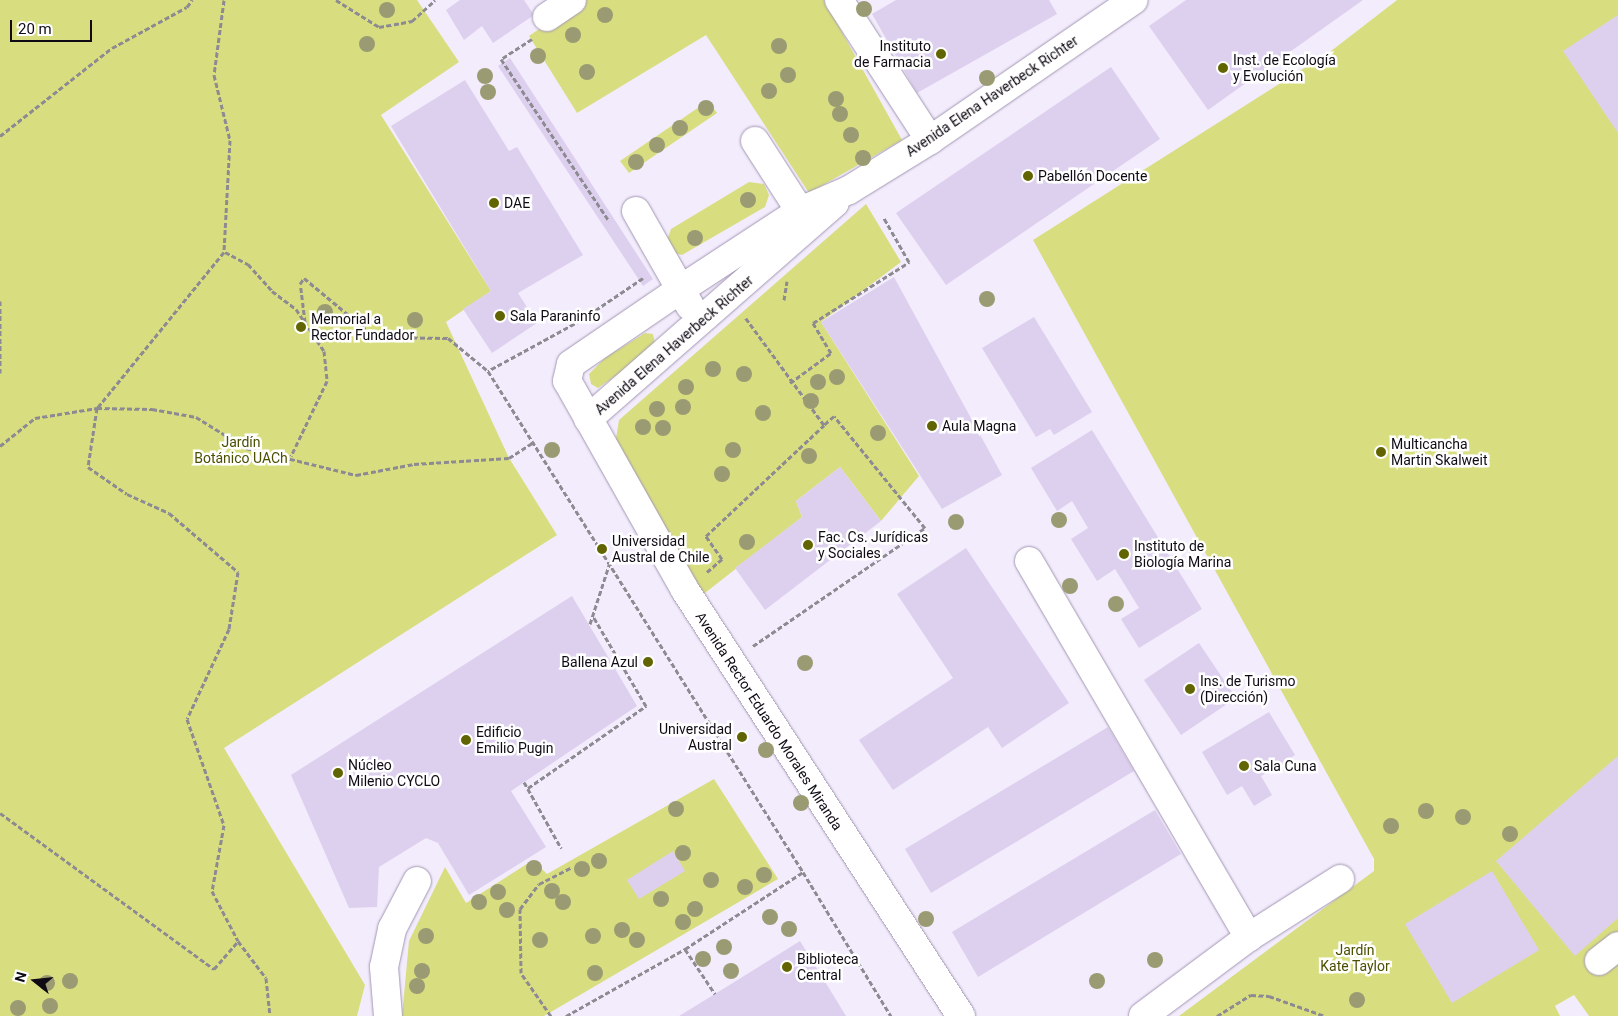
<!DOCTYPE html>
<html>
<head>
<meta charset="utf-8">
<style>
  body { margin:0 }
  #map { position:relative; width:1618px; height:1016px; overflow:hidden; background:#faf7fe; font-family:Roboto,sans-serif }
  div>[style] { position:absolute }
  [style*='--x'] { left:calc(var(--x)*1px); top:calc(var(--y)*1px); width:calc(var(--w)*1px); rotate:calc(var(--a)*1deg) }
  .built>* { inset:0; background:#f3ecfc }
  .green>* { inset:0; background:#d8de80 }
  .building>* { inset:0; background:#ddd0ee }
  .path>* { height:3px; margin-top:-1.5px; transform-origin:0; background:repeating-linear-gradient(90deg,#8d8a92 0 5px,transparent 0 7.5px) }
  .roads { filter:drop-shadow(0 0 1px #a296b3) drop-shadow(0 0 1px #a296b3) }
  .minor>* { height:28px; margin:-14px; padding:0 14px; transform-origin:14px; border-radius:14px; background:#fff }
  .trees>* { width:16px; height:16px; margin:-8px; border-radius:50%; background:#9a9b72 }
  .dots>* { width:14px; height:14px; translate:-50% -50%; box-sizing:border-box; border:2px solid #fff; border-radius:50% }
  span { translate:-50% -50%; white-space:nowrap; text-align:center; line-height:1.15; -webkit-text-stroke:5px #fff; paint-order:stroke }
  .poi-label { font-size:14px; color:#0f0a14 }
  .right { translate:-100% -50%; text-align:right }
  .left { translate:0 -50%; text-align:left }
  .street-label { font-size:14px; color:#0f0a14 }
  .park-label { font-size:14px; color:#4c4f00 }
  .north { position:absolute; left:10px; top:956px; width:50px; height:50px; -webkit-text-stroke:4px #fff; paint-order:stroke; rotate:286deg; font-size:14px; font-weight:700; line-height:20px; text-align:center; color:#0f0a14 }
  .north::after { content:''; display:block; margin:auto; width:18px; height:22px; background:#0f0a14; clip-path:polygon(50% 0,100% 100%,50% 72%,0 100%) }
  .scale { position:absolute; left:10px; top:20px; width:82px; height:22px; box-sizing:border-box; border:2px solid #0f0a14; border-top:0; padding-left:6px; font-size:15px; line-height:18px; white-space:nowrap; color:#0f0a14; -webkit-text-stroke:4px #fff; paint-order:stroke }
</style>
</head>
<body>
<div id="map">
  <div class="built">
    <i style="clip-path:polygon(0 0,1397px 0,1331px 51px,1374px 871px,1454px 1016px,0 1016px)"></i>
    <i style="clip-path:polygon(1574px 995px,1589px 1016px,1539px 1016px)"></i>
  </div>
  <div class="green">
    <i style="clip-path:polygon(0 0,417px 0,459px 62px,381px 115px,491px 291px,446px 322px,509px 458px,557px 535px,224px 748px,365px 985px,357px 1016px,0 1016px)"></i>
    <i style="clip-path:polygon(581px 0,824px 0,902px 140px,809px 193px,706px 35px,577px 113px,529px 36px)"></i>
    <i style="clip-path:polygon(1397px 0,1618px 0,1618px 1016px,1589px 1016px,1574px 995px,1555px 1006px,1560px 1016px,1179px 1016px,1374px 871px,1374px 859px,1033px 240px,1331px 51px)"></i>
    <i style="clip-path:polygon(708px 101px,717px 113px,629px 173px,620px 161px)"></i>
    <i style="clip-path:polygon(749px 182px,764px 184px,769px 195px,765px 207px,682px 255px,674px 253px,667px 240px,671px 229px)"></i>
    <i style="clip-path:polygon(866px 204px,901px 262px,821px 322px,919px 476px,881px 521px,840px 467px,796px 501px,802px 517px,696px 600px,614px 451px,619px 420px)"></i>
    <i style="clip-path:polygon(645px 333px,653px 334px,656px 348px,598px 388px,591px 384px,589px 374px,605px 358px)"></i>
    <i style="clip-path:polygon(714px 779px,778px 879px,544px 1016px,402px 1016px,409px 941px,445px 867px,466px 903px,533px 860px,547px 874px)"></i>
  </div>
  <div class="building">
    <i style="clip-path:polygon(460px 0,524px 0,534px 15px,493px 43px,482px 26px,464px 40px,446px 10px)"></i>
    <i style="clip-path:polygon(896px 0,1049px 0,1057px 14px,917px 93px,872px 14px)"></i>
    <i style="clip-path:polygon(1186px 0,1363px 0,1208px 110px,1149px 26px)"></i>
    <i style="clip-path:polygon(1618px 15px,1618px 133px,1563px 51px)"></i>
    <i style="clip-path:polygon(510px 58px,653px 279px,643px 286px,498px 66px)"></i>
    <i style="clip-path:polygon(1111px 67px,1160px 139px,946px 285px,896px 213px)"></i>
    <i style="clip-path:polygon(465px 80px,509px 151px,517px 147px,583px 255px,518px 293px,537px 323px,492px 353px,463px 309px,491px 291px,391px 126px)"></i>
    <i style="clip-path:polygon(894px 277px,1002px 475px,942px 509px,821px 322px)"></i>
    <i style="clip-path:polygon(1034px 317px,1092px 412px,1054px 435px,1050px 429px,1036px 437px,982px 348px)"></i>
    <i style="clip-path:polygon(1092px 430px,1202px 609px,1139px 648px,1121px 619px,1139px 608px,1115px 569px,1097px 581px,1071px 539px,1088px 528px,1072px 501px,1057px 511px,1031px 468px)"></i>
    <i style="clip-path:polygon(840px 467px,881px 521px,765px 610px,735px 568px,802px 517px,796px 501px)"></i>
    <i style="clip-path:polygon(966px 548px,1069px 703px,1002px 748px,988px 727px,893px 790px,859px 740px,953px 678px,897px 594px)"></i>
    <i style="clip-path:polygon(572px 596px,637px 706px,511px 791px,546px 847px,469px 895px,438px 843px,426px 838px,379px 867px,377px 907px,349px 908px,291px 775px)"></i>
    <i style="clip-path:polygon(1199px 643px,1236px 698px,1181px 735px,1144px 680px)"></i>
    <i style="clip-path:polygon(1269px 712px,1295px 755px,1261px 776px,1272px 795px,1254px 806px,1242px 786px,1227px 795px,1202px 752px)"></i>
    <i style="clip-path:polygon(1108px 727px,1134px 771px,931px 893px,905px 849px)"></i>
    <i style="clip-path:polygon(1618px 756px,1618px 918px,1575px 956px,1496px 861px)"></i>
    <i style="clip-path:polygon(1155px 810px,1181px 854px,978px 977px,952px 932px)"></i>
    <i style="clip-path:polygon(673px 851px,685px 871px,639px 899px,627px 880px)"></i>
    <i style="clip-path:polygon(1492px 871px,1539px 950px,1452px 1003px,1405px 924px)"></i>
    <i style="clip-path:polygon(800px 941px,846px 1016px,679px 1016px,715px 994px)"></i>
  </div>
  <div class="path">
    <i style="--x:224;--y:0;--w:76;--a:97.6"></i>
    <i style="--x:214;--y:75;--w:67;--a:76.2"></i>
    <i style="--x:230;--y:140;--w:112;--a:93.1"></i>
    <i style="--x:224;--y:252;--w:201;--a:129.1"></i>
    <i style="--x:97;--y:408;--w:60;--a:98.7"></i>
    <i style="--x:88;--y:467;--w:47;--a:34.7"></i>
    <i style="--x:127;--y:494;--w:46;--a:24.3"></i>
    <i style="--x:169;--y:513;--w:91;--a:40.5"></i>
    <i style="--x:238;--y:572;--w:58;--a:99"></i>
    <i style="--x:229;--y:629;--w:99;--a:115"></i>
    <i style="--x:187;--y:719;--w:112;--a:70.8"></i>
    <i style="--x:224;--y:825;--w:67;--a:100.3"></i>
    <i style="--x:212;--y:891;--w:56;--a:62.5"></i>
    <i style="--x:238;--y:941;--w:46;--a:52.9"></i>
    <i style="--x:266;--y:978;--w:38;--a:84"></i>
    <i style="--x:336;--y:0;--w:51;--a:32.1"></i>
    <i style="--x:379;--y:27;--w:34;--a:-10"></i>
    <i style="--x:412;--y:21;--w:31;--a:-42"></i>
    <i style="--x:532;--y:39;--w:37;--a:147"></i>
    <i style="--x:501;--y:59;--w:195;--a:56.3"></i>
    <i style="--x:0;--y:136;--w:142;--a:-38.2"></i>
    <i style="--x:112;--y:48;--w:85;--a:-28.7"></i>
    <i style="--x:187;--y:7;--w:9;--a:-54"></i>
    <i style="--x:225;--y:252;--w:26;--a:28"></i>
    <i style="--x:248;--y:264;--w:36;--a:48"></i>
    <i style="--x:272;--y:291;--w:30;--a:37"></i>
    <i style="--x:296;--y:309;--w:50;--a:56.3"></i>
    <i style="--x:324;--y:351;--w:30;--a:84"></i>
    <i style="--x:327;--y:381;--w:83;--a:115.6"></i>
    <i style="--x:643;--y:278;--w:75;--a:145.9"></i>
    <i style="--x:581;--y:320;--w:106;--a:151.3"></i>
    <i style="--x:488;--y:371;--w:592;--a:57.84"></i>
    <i style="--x:784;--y:300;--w:19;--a:-81"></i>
    <i style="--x:0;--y:301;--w:72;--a:90"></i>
    <i style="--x:305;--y:322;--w:38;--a:-97"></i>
    <i style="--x:300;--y:284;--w:7;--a:-56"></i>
    <i style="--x:304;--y:278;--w:92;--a:39.7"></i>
    <i style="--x:375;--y:337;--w:73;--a:0.8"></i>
    <i style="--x:448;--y:338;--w:52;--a:39.5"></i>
    <i style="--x:790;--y:383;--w:51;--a:-36.2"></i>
    <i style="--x:831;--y:353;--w:35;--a:-121"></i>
    <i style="--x:813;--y:323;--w:114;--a:-32.4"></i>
    <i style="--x:909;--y:262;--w:51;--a:-119.6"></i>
    <i style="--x:0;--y:446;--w:45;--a:-38.7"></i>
    <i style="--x:35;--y:418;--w:63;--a:-9.2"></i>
    <i style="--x:97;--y:408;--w:55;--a:1"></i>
    <i style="--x:152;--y:409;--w:45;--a:10.3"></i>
    <i style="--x:196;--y:417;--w:59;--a:31.8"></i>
    <i style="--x:246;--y:448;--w:113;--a:13.8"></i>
    <i style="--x:356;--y:475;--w:59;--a:-10.7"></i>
    <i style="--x:414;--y:464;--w:95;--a:-3.6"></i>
    <i style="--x:509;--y:458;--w:30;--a:-33"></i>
    <i style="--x:707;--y:572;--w:20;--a:-41"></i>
    <i style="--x:722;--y:559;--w:28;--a:-125"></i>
    <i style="--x:706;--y:536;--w:162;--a:-43.2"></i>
    <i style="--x:824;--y:425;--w:134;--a:-126.2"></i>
    <i style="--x:590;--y:624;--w:65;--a:-72.1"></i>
    <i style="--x:753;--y:646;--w:209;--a:-34.5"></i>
    <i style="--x:925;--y:528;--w:144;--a:-129.1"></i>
    <i style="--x:834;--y:416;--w:13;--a:138"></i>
    <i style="--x:524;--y:782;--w:76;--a:60.7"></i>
    <i style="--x:528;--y:788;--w:144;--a:-34.8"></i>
    <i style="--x:646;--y:706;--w:104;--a:-120.5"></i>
    <i style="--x:0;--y:813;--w:265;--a:36.1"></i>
    <i style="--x:214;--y:969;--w:37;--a:-49"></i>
    <i style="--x:685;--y:949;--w:54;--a:56.3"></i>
    <i style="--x:551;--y:1016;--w:52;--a:-124.9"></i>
    <i style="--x:521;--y:973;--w:64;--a:-90.9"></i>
    <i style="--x:520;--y:909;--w:31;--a:-53"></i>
    <i style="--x:539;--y:884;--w:37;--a:-27"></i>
    <i style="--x:566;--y:1016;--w:137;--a:-29.4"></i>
    <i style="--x:685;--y:949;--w:141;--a:-33.1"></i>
    <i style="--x:803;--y:872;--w:169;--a:58.6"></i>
    <i style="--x:1217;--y:1016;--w:40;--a:-32"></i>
    <i style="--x:1251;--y:995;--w:18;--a:3"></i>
    <i style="--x:1269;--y:996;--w:59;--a:19.7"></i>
  </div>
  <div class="roads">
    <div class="minor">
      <i style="--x:839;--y:0;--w:167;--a:57"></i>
      <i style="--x:547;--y:17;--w:30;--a:-34"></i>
      <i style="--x:755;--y:141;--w:83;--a:57.3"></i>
      <i style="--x:636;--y:211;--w:109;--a:60.4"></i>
      <i style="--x:588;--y:419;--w:328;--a:-41.2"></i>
      <i style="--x:1029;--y:561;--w:436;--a:59.7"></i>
      <i style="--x:1599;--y:961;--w:24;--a:-38"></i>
      <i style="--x:388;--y:1016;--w:49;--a:-94.7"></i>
      <i style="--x:384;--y:967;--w:39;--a:-78"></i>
      <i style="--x:392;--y:929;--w:54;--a:-62.5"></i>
      <i style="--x:961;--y:1016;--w:508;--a:-122.94"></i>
      <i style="--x:685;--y:590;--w:240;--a:-119.4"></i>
      <i style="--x:567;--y:381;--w:17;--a:-77"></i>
      <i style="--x:571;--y:364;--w:133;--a:-34.3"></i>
      <i style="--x:681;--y:289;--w:142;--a:-33.2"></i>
      <i style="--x:800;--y:211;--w:53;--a:-23.2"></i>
      <i style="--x:849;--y:190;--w:95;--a:-31.7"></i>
      <i style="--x:930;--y:140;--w:247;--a:-34.5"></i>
      <i style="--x:1143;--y:1016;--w:132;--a:-36.7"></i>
      <i style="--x:1249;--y:937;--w:108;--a:-32.5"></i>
    </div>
  </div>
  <div class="trees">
    <i style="left:864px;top:9px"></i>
    <i style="left:387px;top:10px"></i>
    <i style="left:605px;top:15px"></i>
    <i style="left:573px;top:35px"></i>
    <i style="left:367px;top:44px"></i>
    <i style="left:779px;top:46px"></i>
    <i style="left:538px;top:56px"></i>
    <i style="left:587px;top:72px"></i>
    <i style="left:788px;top:75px"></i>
    <i style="left:485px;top:76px"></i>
    <i style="left:987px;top:78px"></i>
    <i style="left:769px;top:91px"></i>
    <i style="left:488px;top:92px"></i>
    <i style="left:836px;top:99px"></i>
    <i style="left:706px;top:108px"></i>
    <i style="left:840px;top:114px"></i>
    <i style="left:680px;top:128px"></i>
    <i style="left:851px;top:135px"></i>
    <i style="left:657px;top:145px"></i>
    <i style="left:863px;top:158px"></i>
    <i style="left:636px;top:162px"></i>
    <i style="left:748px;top:200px"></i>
    <i style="left:695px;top:238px"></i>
    <i style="left:987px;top:299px"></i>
    <i style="left:325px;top:312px"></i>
    <i style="left:415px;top:320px"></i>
    <i style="left:713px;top:369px"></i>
    <i style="left:744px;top:374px"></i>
    <i style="left:837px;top:377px"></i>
    <i style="left:818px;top:382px"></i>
    <i style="left:686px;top:387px"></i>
    <i style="left:811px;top:401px"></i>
    <i style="left:683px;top:407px"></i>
    <i style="left:657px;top:409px"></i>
    <i style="left:763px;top:413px"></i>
    <i style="left:643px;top:427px"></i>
    <i style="left:663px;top:428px"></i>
    <i style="left:878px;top:433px"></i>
    <i style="left:552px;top:450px"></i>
    <i style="left:733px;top:450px"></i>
    <i style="left:809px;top:456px"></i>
    <i style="left:722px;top:474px"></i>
    <i style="left:1059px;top:520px"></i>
    <i style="left:956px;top:522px"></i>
    <i style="left:747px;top:542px"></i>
    <i style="left:1070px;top:586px"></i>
    <i style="left:1116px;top:604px"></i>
    <i style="left:805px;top:663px"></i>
    <i style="left:766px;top:750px"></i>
    <i style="left:801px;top:803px"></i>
    <i style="left:676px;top:809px"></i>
    <i style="left:1426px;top:811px"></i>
    <i style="left:1463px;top:817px"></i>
    <i style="left:1391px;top:826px"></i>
    <i style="left:1510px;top:834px"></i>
    <i style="left:683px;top:853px"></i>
    <i style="left:599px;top:861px"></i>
    <i style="left:534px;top:868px"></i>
    <i style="left:582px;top:869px"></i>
    <i style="left:764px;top:875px"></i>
    <i style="left:711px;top:880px"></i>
    <i style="left:745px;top:887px"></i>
    <i style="left:552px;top:891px"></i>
    <i style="left:498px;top:892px"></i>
    <i style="left:661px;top:899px"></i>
    <i style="left:479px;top:902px"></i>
    <i style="left:563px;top:902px"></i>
    <i style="left:695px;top:909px"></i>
    <i style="left:507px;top:910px"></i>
    <i style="left:770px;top:917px"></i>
    <i style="left:926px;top:919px"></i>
    <i style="left:683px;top:922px"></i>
    <i style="left:789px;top:929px"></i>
    <i style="left:622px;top:930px"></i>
    <i style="left:426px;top:936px"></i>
    <i style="left:593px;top:936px"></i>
    <i style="left:540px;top:940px"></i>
    <i style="left:637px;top:940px"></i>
    <i style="left:724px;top:947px"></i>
    <i style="left:703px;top:959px"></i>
    <i style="left:1155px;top:960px"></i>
    <i style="left:422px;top:971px"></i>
    <i style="left:731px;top:971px"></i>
    <i style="left:595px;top:973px"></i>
    <i style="left:70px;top:981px"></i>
    <i style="left:1097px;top:981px"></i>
    <i style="left:47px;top:983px"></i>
    <i style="left:417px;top:986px"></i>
    <i style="left:1357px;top:1000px"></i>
    <i style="left:50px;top:1006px"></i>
    <i style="left:18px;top:1008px"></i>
  </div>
  <div class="dots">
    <i style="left:941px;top:54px;background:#616400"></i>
    <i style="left:1223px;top:68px;background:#616400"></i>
    <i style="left:1028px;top:176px;background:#616400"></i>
    <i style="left:494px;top:203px;background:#616400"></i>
    <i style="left:500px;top:316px;background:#616400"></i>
    <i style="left:301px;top:327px;background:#616400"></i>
    <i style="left:932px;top:426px;background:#616400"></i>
    <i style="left:1381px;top:452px;background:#616400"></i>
    <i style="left:808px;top:545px;background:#616400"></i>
    <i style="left:602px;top:549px;background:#616400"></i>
    <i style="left:1124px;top:554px;background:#616400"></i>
    <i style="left:648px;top:662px;background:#616400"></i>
    <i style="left:1190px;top:689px;background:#616400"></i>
    <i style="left:742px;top:737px;background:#616400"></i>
    <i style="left:466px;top:740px;background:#616400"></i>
    <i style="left:1244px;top:766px;background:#616400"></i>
    <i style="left:338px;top:773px;background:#616400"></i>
    <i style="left:787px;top:967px;background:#616400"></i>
  </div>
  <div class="poi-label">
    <span class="right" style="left:931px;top:54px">Instituto<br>de Farmacia</span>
    <span class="left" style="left:1233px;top:68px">Inst. de Ecología<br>y Evolución</span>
    <span class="left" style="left:1038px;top:176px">Pabellón Docente</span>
    <span class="left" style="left:504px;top:203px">DAE</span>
    <span class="left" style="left:510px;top:316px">Sala Paraninfo</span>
    <span class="left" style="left:311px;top:327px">Memorial a<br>Rector Fundador</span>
    <span class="left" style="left:942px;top:426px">Aula Magna</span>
    <span class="left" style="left:1391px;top:452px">Multicancha<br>Martin Skalweit</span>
    <span class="left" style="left:818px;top:545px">Fac. Cs. Jurídicas<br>y Sociales</span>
    <span class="left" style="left:612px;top:549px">Universidad<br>Austral de Chile</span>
    <span class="left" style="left:1134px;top:554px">Instituto de<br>Biología Marina</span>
    <span class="right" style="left:638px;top:662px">Ballena Azul</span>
    <span class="left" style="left:1200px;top:689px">Ins. de Turismo<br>(Dirección)</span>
    <span class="right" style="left:732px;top:737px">Universidad<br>Austral</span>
    <span class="left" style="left:476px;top:740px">Edificio<br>Emilio Pugin</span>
    <span class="left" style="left:348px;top:773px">Núcleo<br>Milenio CYCLO</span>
    <span class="left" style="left:1254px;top:766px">Sala Cuna</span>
    <span class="left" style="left:797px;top:967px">Biblioteca<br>Central</span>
  </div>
  <div class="street-label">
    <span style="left:992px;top:96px;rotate:-34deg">Avenida Elena Haverbeck Richter</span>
    <span style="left:674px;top:345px;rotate:-41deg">Avenida Elena Haverbeck Richter</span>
    <span style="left:769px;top:721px;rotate:57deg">Avenida Rector Eduardo Morales Miranda</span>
  </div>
  <div class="park-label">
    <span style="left:241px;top:450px">Jardín<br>Botánico UACh</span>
    <span style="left:1355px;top:958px">Jardín<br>Kate Taylor</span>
  </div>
  <div class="north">N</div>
  <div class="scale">20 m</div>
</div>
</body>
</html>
